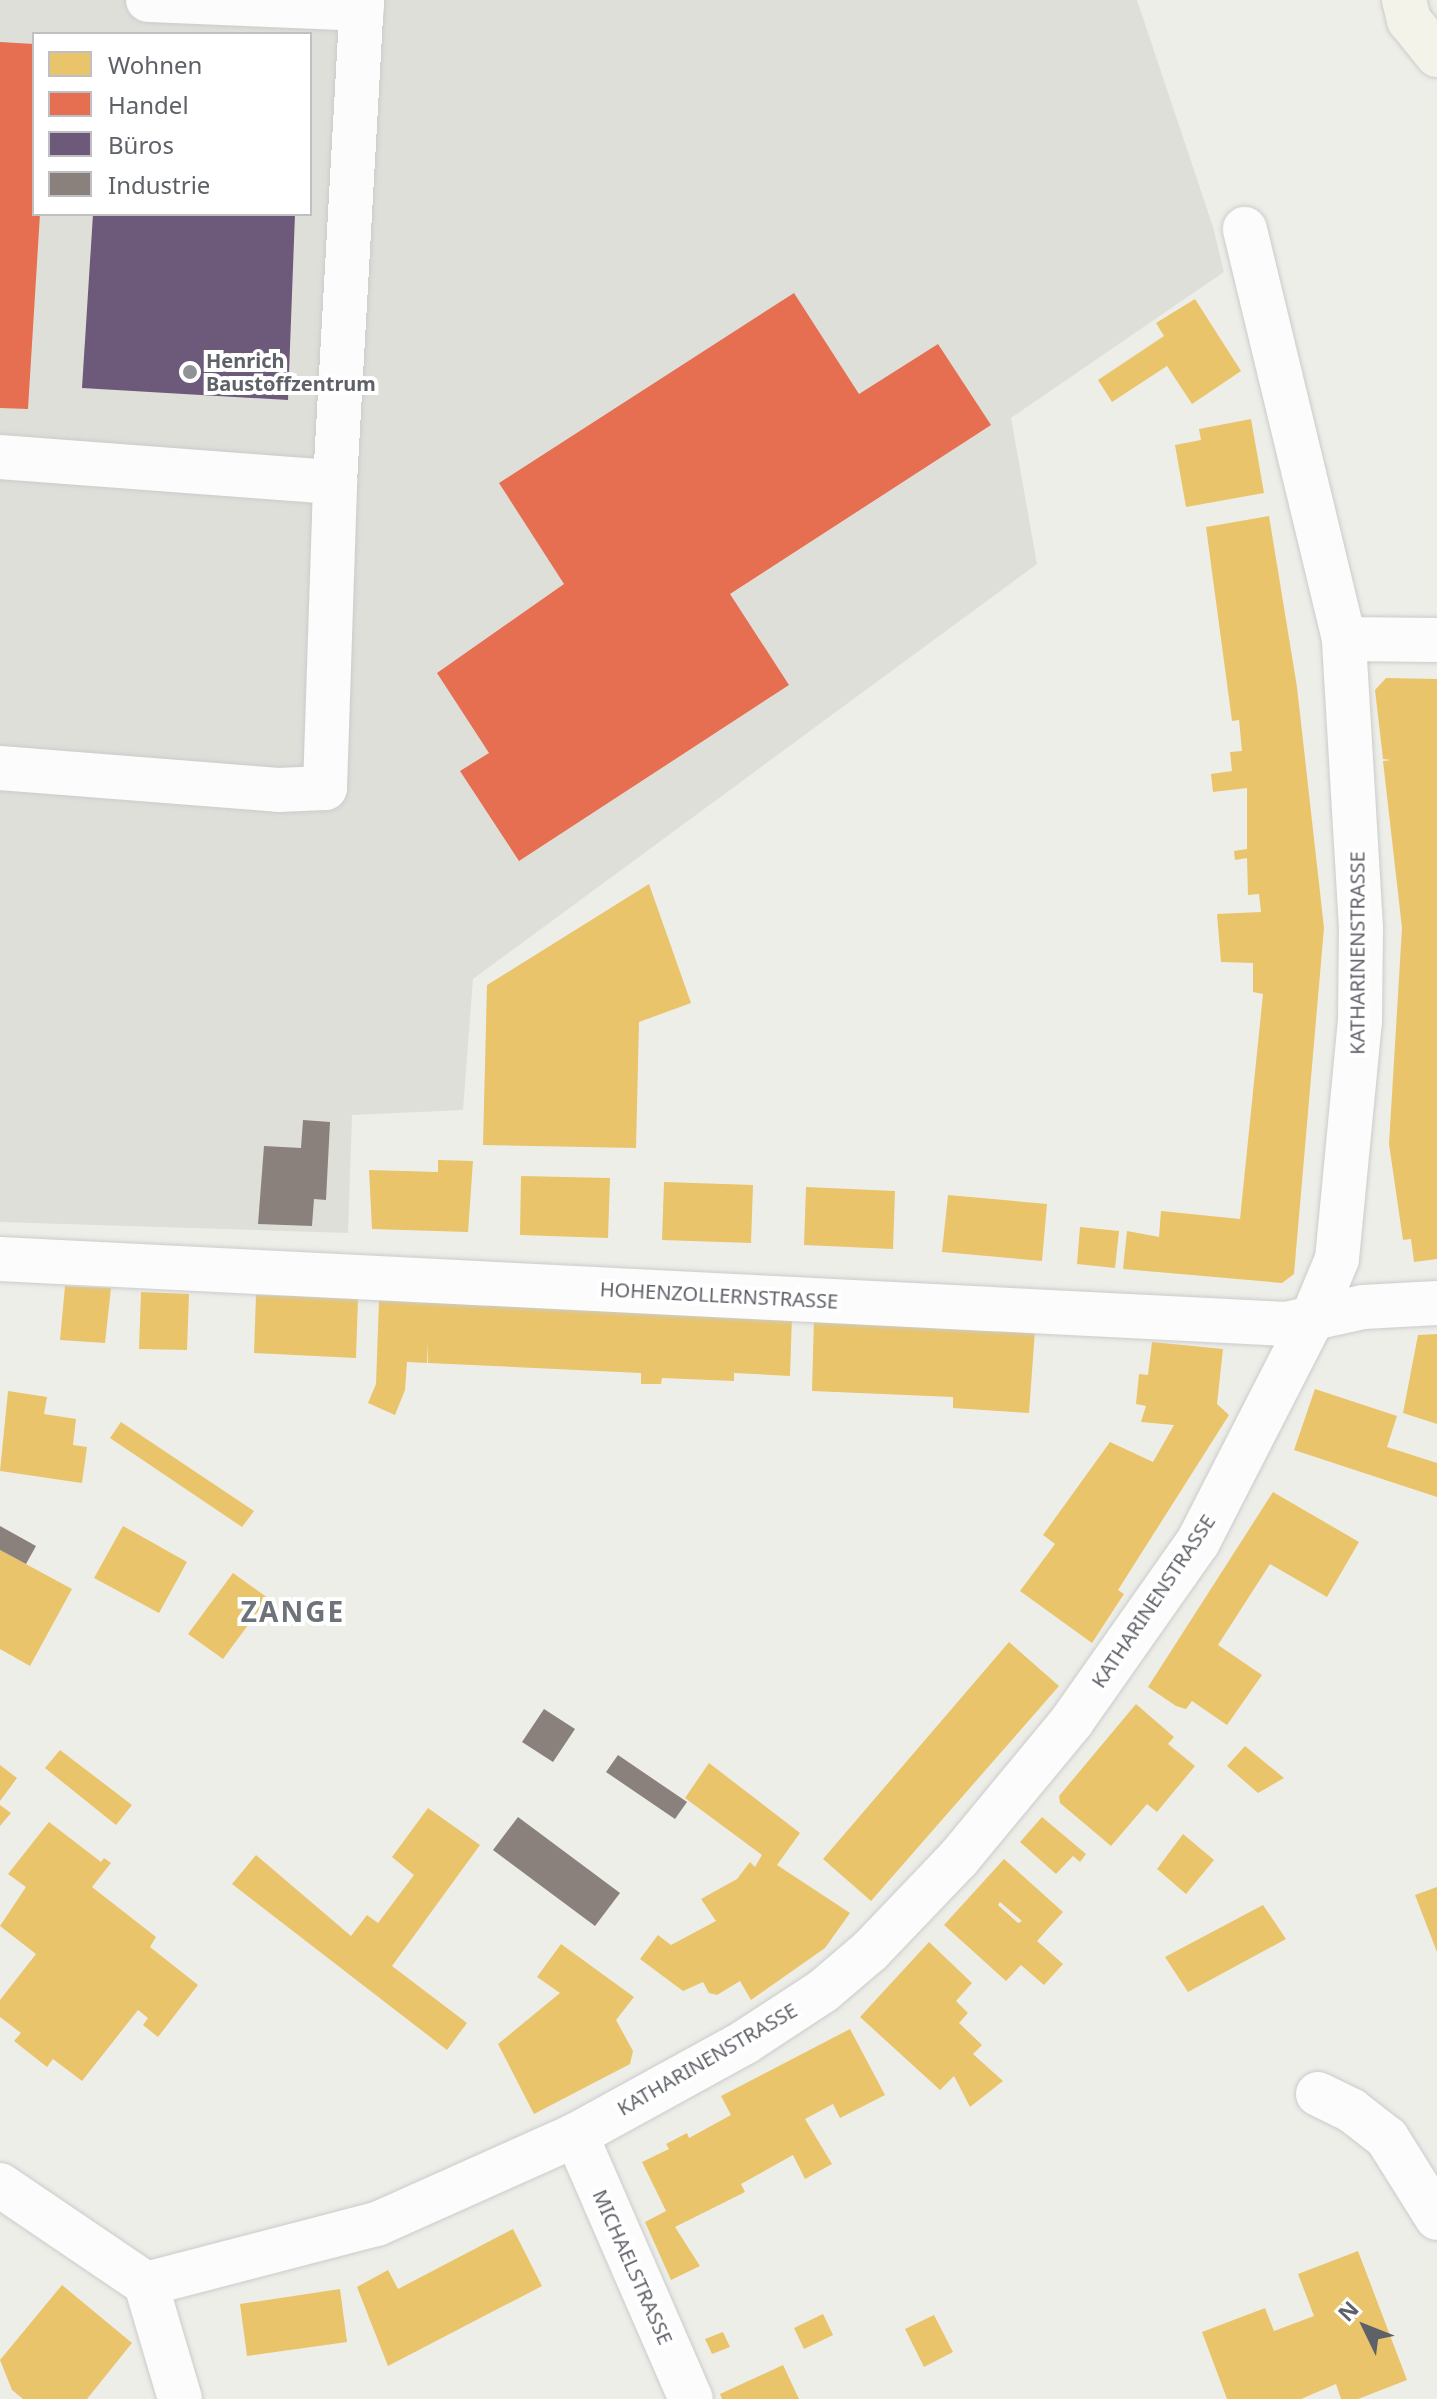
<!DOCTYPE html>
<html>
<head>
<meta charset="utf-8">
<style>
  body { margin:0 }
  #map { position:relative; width:1437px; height:2399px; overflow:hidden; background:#eeeee9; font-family:"Noto Sans",sans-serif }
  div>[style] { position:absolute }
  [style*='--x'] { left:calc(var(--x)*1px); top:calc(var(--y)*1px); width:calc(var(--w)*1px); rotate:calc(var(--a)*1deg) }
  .industrial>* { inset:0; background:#dfdfda }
  .homes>* { inset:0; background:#e9c46a }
  .shops>* { inset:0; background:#e76f51 }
  .offices>* { inset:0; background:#6d597a }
  .industry>* { inset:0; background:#8a817c }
  .roads { filter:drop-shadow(0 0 2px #cbcccb) drop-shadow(0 0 2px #cbcccb) }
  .minor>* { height:44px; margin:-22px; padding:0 22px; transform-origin:22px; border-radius:22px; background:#fcfcfc }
  .major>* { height:44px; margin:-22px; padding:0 22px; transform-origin:22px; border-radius:22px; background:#f4f3e9 }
  .dots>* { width:22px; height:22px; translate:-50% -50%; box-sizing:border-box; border:4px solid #fff; border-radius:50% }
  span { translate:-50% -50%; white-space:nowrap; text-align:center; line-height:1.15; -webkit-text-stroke:8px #fff; paint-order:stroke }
  .poi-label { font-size:20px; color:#5e6168; font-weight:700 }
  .left { translate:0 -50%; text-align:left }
  .street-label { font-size:20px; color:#5e6168 }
  .district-label { font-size:28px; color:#6e737a; font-weight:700; letter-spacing:2px }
  .legend { position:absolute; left:32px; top:32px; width:280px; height:184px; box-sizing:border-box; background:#fff; border:2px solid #bfc0c3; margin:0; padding:10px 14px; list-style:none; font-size:24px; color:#5e6168 }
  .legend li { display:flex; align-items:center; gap:16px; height:40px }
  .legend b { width:40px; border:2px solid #bfc0c3 }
  .north { position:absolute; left:1325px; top:2287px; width:80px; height:80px; -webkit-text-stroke:6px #fff; paint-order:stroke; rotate:313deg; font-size:22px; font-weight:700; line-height:32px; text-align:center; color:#5e6168 }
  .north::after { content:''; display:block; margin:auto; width:28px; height:36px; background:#5e6168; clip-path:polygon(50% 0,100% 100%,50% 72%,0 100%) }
</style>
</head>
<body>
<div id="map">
  <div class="industrial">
    <i style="clip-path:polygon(evenodd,0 0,1137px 0,1213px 227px,1224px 272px,1011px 418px,1037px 564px,473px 979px,463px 1110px,352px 1115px,348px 1233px,0 1222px,0 0,34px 34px,310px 34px,310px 214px,34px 214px,34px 34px)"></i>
  </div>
  <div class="homes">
    <i style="clip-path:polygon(1195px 299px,1241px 371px,1192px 404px,1167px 366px,1112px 402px,1098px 380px,1164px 336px,1156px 323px)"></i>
    <i style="clip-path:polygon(1251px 419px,1264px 493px,1186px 507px,1175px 445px,1201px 440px,1199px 429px)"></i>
    <i style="clip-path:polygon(1269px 516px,1297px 687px,1324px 928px,1294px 1274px,1282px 1283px,1123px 1269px,1127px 1231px,1159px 1237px,1161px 1211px,1240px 1219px,1263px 994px,1253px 992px,1253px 963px,1221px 962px,1217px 914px,1261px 912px,1259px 894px,1248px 895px,1247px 858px,1235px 860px,1234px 851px,1247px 849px,1247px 788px,1213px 792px,1211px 774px,1232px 771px,1230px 752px,1242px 751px,1239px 720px,1232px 721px,1206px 527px)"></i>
    <i style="clip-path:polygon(1386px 678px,1437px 679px,1437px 1259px,1414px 1262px,1411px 1239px,1403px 1240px,1389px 1144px,1402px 928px,1383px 761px,1391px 760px,1383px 759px,1375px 690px)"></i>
    <i style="clip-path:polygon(649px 884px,691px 1003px,639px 1022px,636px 1148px,483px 1145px,487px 985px)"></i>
    <i style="clip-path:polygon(438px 1160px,473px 1161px,468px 1232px,372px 1229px,369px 1170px,438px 1172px)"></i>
    <i style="clip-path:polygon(521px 1176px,610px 1178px,608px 1238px,520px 1235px)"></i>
    <i style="clip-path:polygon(664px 1182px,753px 1185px,751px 1243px,662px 1240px)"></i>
    <i style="clip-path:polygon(806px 1187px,895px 1191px,893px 1249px,804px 1245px)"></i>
    <i style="clip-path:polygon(948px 1195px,1047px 1204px,1042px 1261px,942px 1252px)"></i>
    <i style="clip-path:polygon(1080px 1227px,1119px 1231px,1115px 1268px,1077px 1264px)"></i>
    <i style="clip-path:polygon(65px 1286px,111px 1288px,105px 1343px,60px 1340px)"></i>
    <i style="clip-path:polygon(141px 1292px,189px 1294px,187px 1350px,139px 1349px)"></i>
    <i style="clip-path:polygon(256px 1295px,358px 1298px,356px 1358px,254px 1353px)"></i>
    <i style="clip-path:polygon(379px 1300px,792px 1316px,790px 1376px,734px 1373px,734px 1381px,662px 1378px,661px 1384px,641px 1384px,641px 1373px,428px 1363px,427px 1343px,427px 1363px,407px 1362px,405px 1390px,395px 1415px,368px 1403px,376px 1384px)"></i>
    <i style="clip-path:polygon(814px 1317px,1035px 1330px,1029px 1413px,953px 1408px,953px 1397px,812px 1391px)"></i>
    <i style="clip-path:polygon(1437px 1334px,1437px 1424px,1403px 1413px,1418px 1335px)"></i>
    <i style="clip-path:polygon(1152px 1342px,1223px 1349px,1217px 1404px,1229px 1415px,1118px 1590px,1124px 1594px,1092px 1643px,1020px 1591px,1055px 1544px,1043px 1535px,1110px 1442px,1153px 1462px,1174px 1425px,1141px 1422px,1146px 1406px,1136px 1404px,1139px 1374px,1148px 1375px)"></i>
    <i style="clip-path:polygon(1315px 1389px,1397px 1416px,1387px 1447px,1437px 1463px,1437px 1497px,1294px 1450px)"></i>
    <i style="clip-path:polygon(8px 1391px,47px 1397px,44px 1414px,76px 1419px,73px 1445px,87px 1447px,82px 1483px,0 1471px)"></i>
    <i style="clip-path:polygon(121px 1422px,254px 1511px,242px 1527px,110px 1438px)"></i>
    <i style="clip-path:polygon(1273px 1492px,1359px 1542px,1327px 1597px,1270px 1564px,1218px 1645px,1262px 1675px,1227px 1725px,1192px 1701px,1186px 1709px,1176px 1706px,1148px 1687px)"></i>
    <i style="clip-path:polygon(123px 1526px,187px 1562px,159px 1613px,94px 1578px)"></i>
    <i style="clip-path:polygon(0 1550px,72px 1589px,30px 1666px,0 1649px)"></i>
    <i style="clip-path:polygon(233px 1573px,268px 1598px,223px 1659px,188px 1634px)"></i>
    <i style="clip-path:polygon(1009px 1642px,1059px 1686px,871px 1901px,823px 1859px)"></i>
    <i style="clip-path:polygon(1136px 1704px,1174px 1737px,1168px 1744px,1195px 1766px,1157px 1812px,1147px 1804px,1111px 1846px,1060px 1803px,1059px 1796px)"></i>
    <i style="clip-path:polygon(1245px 1746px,1284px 1778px,1258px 1793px,1227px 1766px)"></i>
    <i style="clip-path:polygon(60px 1750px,132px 1805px,116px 1825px,45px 1768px)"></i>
    <i style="clip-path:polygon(709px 1763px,800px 1833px,777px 1865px,850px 1913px,825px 1948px,751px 2000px,740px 1981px,717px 1995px,709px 1993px,703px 1982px,683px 1991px,640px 1959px,658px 1935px,671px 1945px,716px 1921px,701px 1899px,737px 1879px,750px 1862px,755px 1867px,762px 1855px,685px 1798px)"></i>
    <i style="clip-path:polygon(0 1765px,17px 1778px,0 1801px)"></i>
    <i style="clip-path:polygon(0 1805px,11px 1813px,0 1826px)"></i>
    <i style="clip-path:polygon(428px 1808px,480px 1845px,392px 1966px,467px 2023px,447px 2050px,232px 1884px,256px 1855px,351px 1936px,367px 1915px,378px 1923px,414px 1875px,392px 1857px)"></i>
    <i style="clip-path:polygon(1042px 1817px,1086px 1854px,1080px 1862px,1073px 1856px,1056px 1874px,1020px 1842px)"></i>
    <i style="clip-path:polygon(49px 1822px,101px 1862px,104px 1858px,111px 1863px,92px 1887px,156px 1937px,150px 1947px,198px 1985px,158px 2037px,143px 2025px,148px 2018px,138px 2010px,82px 2081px,53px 2059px,47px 2067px,14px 2041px,21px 2033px,0 2017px,0 2000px,36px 1954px,0 1926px,26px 1887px,8px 1874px)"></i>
    <i style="clip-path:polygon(1183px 1834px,1214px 1860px,1186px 1894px,1157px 1869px)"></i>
    <i style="clip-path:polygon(evenodd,1004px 1859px,1063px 1912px,1037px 1941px,1063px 1964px,1044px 1985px,1021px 1965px,1006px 1981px,944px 1925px,1004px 1859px,1000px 1902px,1022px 1921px,1018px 1923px,998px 1905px,1000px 1902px)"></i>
    <i style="clip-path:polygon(1437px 1887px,1437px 1952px,1415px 1895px)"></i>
    <i style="clip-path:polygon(1263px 1905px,1286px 1939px,1188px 1992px,1165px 1957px)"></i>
    <i style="clip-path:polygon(929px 1942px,972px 1983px,956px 2001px,968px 2013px,959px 2023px,982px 2045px,973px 2054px,1003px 2081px,970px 2107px,954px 2076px,940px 2090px,860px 2017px)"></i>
    <i style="clip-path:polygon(561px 1944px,634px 1997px,616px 2020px,633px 2051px,630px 2064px,534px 2114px,498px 2044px,560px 1993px,537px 1977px)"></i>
    <i style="clip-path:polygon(850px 2029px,885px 2095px,840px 2118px,833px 2104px,805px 2119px,832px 2164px,805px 2179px,793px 2155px,741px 2184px,745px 2192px,675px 2227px,700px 2266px,671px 2280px,645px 2222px,666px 2211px,642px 2162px,669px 2149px,666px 2144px,687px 2133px,689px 2138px,731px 2115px,721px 2096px)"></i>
    <i style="clip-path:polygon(513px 2229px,542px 2286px,388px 2366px,357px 2287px,388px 2270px,398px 2289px)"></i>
    <i style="clip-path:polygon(1358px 2251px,1407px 2380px,1358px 2399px,1341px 2399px,1336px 2384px,1301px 2399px,1227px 2399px,1202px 2332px,1265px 2308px,1274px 2331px,1314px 2316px,1298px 2274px)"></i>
    <i style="clip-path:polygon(62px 2285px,132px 2343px,87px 2399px,23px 2399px,12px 2390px,0 2360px)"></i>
    <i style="clip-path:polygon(340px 2289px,347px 2342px,247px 2356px,240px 2304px)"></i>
    <i style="clip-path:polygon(823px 2314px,833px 2335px,804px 2349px,794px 2328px)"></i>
    <i style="clip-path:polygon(934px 2315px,953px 2352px,924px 2367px,905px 2329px)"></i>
    <i style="clip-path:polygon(723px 2332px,730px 2347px,712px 2354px,705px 2339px)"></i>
    <i style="clip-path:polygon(783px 2365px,799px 2399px,722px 2399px,720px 2394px)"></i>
  </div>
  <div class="shops">
    <i style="clip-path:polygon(0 42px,34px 44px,34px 214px,40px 214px,28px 409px,0 408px)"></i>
    <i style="clip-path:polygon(794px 293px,859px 394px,938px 344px,991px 425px,730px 594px,789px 685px,519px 861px,460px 771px,489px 753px,437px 673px,564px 584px,499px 483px)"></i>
  </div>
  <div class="offices">
    <i style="clip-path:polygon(93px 214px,295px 214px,288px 400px,82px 388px)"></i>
  </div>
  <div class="industry">
    <i style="clip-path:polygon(303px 1120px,330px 1122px,326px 1200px,314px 1199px,312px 1226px,258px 1224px,264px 1146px,301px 1148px)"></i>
    <i style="clip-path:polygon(0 1526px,36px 1546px,26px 1564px,0 1550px)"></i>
    <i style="clip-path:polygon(544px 1709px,575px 1729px,553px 1762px,522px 1742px)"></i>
    <i style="clip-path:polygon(618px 1755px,687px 1802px,675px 1819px,606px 1772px)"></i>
    <i style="clip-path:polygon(518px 1817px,620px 1893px,595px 1926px,493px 1850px)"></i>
  </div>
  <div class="roads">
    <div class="minor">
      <i style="--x:148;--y:0;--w:214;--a:2.4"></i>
      <i style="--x:0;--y:457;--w:336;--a:4.3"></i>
      <i style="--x:1344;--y:639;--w:93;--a:0.6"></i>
      <i style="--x:0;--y:768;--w:279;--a:4.5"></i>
      <i style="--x:278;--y:790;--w:47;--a:-2.4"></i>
      <i style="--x:325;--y:788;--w:306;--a:-88.1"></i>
      <i style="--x:335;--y:482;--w:483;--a:-86.8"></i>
      <i style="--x:0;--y:1259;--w:1288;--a:2.89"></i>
      <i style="--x:1286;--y:1324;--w:79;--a:-12.4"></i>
      <i style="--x:1363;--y:1307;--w:74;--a:-3.1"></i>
      <i style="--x:1318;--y:2094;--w:37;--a:26"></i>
      <i style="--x:1351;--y:2110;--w:46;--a:37.9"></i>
      <i style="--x:1387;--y:2138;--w:94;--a:58"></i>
      <i style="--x:576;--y:2135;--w:288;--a:66.5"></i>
      <i style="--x:0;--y:2185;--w:176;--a:34.1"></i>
      <i style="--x:146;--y:2284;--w:239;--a:-14.6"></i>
      <i style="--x:377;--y:2224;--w:218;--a:-24.1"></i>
      <i style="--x:576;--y:2135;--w:193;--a:-28.8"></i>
      <i style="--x:745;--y:2042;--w:93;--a:-33.2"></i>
      <i style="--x:823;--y:1991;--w:62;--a:-40.4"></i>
      <i style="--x:870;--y:1951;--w:127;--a:-46.3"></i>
      <i style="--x:958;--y:1859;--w:179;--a:-50.4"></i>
      <i style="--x:1072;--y:1721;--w:219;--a:-54.9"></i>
      <i style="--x:1198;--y:1542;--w:250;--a:-62.9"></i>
      <i style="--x:1312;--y:1319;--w:65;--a:-67.4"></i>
      <i style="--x:1337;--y:1259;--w:239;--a:-84.5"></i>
      <i style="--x:1360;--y:1021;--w:93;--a:-89.4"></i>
      <i style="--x:1361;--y:928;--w:289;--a:-93.4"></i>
      <i style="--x:1344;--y:639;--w:422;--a:-103.6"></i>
      <i style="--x:146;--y:2284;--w:120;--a:73.5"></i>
    </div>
    <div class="major">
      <i style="--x:1404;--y:0;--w:21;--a:76"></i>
      <i style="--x:1409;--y:20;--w:45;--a:51.3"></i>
    </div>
  </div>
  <div class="dots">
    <i style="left:190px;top:372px;background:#909295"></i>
  </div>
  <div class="poi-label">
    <span class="left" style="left:206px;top:372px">Henrich<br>Baustoffzentrum</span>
  </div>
  <div class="street-label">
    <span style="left:1357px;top:953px;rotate:-90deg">KATHARINENSTRASSE</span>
    <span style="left:719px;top:1295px;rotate:3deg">HOHENZOLLERNSTRASSE</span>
    <span style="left:1153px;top:1601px;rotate:-56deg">KATHARINENSTRASSE</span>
    <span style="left:707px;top:2059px;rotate:-30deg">KATHARINENSTRASSE</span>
    <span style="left:633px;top:2267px;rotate:66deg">MICHAELSTRASSE</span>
  </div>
  <div class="district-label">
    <span style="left:293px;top:1611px">ZANGE</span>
  </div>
  <ul class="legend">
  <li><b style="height:22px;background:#e9c46a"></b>Wohnen</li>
  <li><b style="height:22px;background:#e76f51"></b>Handel</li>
  <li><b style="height:22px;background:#6d597a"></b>Büros</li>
  <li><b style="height:22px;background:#8a817c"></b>Industrie</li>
  </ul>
  <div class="north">N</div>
</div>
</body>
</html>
